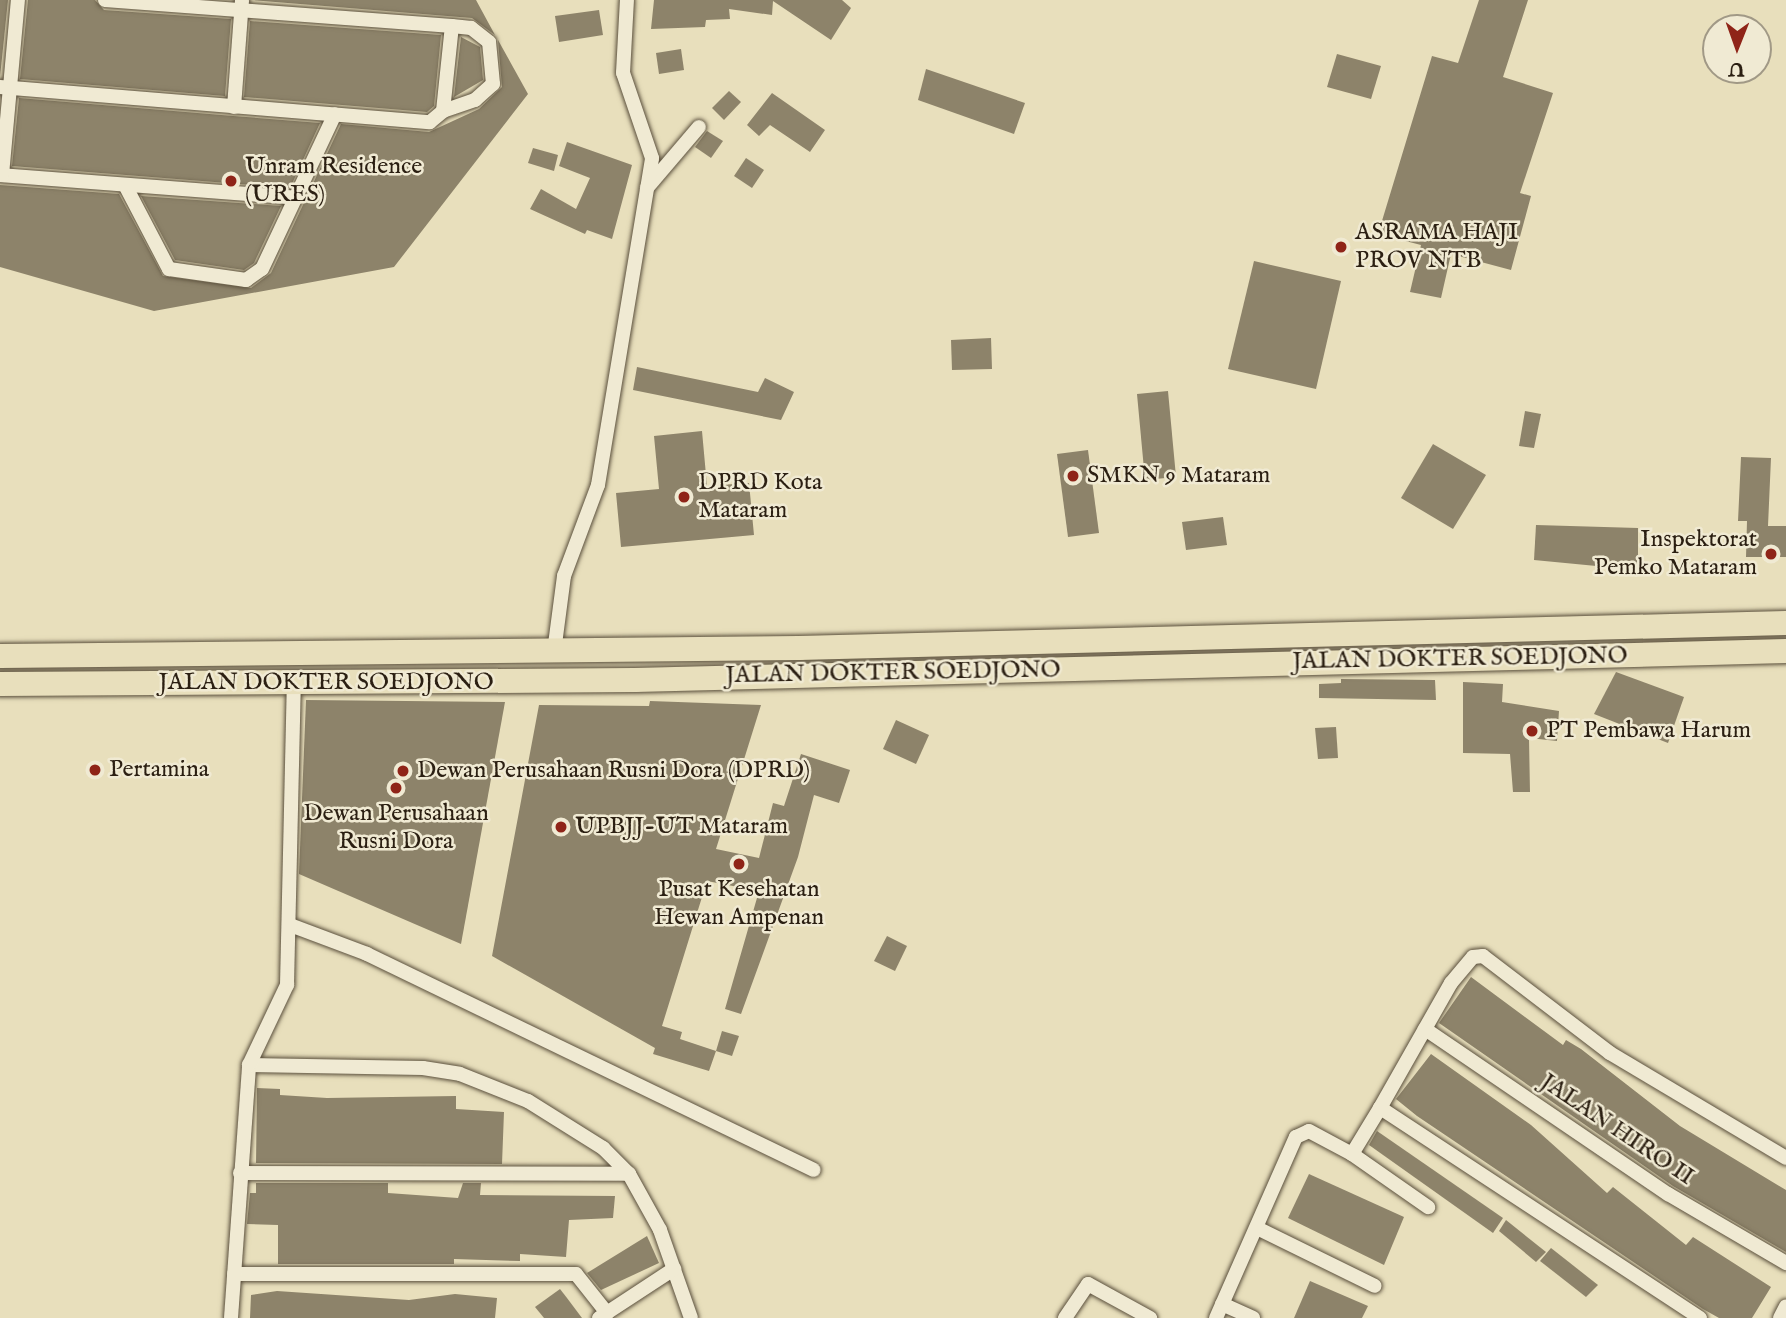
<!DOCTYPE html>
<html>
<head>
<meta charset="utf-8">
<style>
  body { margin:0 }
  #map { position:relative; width:1786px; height:1318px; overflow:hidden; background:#e8dfbc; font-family:"IM FELL English",serif }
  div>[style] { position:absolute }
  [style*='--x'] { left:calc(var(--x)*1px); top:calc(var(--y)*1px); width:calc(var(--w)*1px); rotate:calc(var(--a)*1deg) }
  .building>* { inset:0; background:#8d836a }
  .roads { filter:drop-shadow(0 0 2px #5a4f3c) drop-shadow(0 0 2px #5a4f3c) }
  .minor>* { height:14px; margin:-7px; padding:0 7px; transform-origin:7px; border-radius:7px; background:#f0ead3 }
  .trunk>* { height:24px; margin:-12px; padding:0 12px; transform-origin:12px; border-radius:12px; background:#e8dfbc }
  .dots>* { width:19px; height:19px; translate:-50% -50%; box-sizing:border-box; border:4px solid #f0ead3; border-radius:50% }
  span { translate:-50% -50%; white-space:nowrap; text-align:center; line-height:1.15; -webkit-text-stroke:5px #f0ead3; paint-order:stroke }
  .poi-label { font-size:24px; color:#2b1f12 }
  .left { translate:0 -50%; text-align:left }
  .right { translate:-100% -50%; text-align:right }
  .street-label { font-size:24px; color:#2b1f12 }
  .north { position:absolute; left:1702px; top:14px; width:70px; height:70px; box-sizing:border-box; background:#f0ead3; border:2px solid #a19986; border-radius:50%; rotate:181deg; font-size:19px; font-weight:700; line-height:28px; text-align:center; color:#2b1f12 }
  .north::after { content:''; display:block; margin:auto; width:24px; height:32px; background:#8f2418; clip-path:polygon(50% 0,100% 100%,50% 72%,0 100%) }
</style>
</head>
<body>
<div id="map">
  <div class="building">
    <i style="clip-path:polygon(0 0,8px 0,0 77px)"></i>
    <i style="clip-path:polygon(28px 0,95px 0,104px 10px,231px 19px,225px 96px,20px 79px)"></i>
    <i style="clip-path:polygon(252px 0,476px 0,495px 35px,472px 18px)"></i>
    <i style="clip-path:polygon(654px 0,842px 0,851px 8px,831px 40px,773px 1px,772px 15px,729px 9px,730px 19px,706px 20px,705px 27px,651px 29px)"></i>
    <i style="clip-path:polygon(1479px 0,1528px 0,1503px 77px,1553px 93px,1520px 193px,1531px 196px,1511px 270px,1451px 254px,1441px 298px,1410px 292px,1421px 245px,1378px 234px,1432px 56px,1458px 63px)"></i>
    <i style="clip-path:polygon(599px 10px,603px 35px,559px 42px,555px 16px)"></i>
    <i style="clip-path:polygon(250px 21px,441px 35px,434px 106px,427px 112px,244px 97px)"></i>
    <i style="clip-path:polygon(461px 37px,480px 47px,483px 80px,454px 97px)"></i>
    <i style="clip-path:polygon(498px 40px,528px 94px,394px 267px,154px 311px,0 267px,0 185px,119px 194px,163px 276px,251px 288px,271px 273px,341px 124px,429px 132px,479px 109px,502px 87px)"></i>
    <i style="clip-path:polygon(681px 49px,684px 70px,659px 74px,656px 53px)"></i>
    <i style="clip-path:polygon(1337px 54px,1381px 66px,1371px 99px,1327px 87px)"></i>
    <i style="clip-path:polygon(926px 69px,1025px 103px,1014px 134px,918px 100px)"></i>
    <i style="clip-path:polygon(729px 91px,741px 102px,724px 120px,712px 108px)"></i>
    <i style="clip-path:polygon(772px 93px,825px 130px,810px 152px,770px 125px,759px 136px,747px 125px)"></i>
    <i style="clip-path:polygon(19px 98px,233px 116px,320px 123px,290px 188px,12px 166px)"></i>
    <i style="clip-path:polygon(707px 131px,723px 141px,711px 158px,695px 147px)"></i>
    <i style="clip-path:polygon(567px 142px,632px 165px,612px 239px,587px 230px,585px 234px,530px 209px,541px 189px,576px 209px,590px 178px,559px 166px)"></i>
    <i style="clip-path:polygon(533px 148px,558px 155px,554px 171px,528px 163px)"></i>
    <i style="clip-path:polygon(746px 158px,764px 170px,752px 188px,734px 176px)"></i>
    <i style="clip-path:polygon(141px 196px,281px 206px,254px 263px,244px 270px,175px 260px)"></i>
    <i style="clip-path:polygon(1254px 261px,1341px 281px,1316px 389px,1228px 369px)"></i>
    <i style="clip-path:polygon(991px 338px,992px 369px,952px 370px,951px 340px)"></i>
    <i style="clip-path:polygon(637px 367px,758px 392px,765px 378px,794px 392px,781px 420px,633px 390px)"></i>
    <i style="clip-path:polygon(1168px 391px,1176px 477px,1145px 480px,1137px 394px)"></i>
    <i style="clip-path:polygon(1525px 411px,1541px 414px,1534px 448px,1519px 446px)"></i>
    <i style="clip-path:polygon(702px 431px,707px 486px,749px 483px,754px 535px,621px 547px,616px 493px,659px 489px,654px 436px)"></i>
    <i style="clip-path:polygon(1433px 444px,1486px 475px,1453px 529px,1401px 498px)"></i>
    <i style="clip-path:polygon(1088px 450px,1099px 533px,1068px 537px,1057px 454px)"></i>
    <i style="clip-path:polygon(1741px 457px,1771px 458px,1768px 526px,1786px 526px,1786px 557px,1746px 557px,1747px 521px,1738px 521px)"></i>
    <i style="clip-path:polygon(1223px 517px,1227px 545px,1186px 550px,1182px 522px)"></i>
    <i style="clip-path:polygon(1536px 525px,1638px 528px,1638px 570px,1534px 560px)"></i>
    <i style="clip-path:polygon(1616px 672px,1684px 697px,1668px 743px,1594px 714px)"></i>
    <i style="clip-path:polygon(1341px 679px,1435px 680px,1436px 700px,1319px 698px,1319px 684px,1341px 683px)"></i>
    <i style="clip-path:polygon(1463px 682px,1503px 684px,1502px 702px,1559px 711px,1557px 741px,1529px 738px,1530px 792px,1513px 792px,1510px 754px,1463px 753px)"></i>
    <i style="clip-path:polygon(306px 700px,505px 702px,461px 944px,299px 874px)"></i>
    <i style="clip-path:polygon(650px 701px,761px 705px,716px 849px,759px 858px,773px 803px,784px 806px,801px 754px,850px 770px,839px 803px,814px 795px,798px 857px,741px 1014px,725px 1009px,759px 891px,707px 881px,662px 1026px,682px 1032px,680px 1039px,716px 1051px,709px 1071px,653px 1054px,655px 1048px,492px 956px,539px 705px,649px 706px)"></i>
    <i style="clip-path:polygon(896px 720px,929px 735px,916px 764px,883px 749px)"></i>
    <i style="clip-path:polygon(1336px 727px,1338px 758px,1318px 759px,1315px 728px)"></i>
    <i style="clip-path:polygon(887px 936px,907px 946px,895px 971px,874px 961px)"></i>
    <i style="clip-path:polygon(1471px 977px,1563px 1045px,1566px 1040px,1581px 1049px,1680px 1126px,1786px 1190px,1786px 1252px,1673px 1186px,1439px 1023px)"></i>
    <i style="clip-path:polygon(722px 1031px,739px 1036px,732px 1056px,716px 1051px)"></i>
    <i style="clip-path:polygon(1431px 1054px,1531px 1125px,1607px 1193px,1613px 1187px,1686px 1245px,1693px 1237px,1771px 1287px,1752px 1318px,1719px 1318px,1703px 1309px,1417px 1116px,1396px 1099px)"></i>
    <i style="clip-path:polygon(257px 1088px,280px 1089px,280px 1095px,327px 1098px,456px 1096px,456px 1109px,504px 1112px,502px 1164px,256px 1163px)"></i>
    <i style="clip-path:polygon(1377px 1131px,1503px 1218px,1493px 1233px,1369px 1145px)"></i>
    <i style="clip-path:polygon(1309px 1174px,1404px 1217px,1384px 1265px,1288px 1218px)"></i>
    <i style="clip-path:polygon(256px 1183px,388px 1183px,388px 1193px,458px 1198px,463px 1183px,481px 1183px,480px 1195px,615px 1196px,613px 1218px,569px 1220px,566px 1257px,520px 1254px,520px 1261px,454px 1259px,454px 1264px,278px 1264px,278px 1225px,247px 1224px,250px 1193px,256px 1193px)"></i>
    <i style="clip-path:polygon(1506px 1220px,1546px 1252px,1536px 1262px,1499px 1231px)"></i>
    <i style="clip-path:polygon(647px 1236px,659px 1263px,601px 1290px,587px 1273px)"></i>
    <i style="clip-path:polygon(1551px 1248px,1598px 1285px,1586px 1297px,1540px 1261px)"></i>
    <i style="clip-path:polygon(1310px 1281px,1368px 1306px,1362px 1318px,1294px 1318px)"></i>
    <i style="clip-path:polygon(560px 1289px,567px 1298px,582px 1318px,544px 1318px,535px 1307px)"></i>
    <i style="clip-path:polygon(277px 1291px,409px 1300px,455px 1294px,497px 1298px,495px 1318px,250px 1318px,251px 1295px)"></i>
  </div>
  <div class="roads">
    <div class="minor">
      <i style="--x:0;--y:87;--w:431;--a:4.7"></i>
      <i style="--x:430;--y:122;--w:17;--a:-40"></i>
      <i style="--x:443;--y:111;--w:85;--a:-84"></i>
      <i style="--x:452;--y:26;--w:348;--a:-175.7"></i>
      <i style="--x:234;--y:107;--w:107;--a:-85.7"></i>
      <i style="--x:443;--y:111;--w:34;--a:-19"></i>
      <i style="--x:475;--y:100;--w:24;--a:-42"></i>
      <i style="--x:493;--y:84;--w:42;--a:-95.4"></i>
      <i style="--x:489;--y:42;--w:23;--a:-142"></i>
      <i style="--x:471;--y:28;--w:19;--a:-174"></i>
      <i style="--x:0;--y:175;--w:297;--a:4.4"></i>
      <i style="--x:2;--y:175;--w:176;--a:-84.8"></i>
      <i style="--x:125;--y:185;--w:95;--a:62.4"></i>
      <i style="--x:169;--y:269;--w:78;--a:8.1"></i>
      <i style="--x:246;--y:280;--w:19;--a:-35"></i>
      <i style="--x:262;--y:269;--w:171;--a:-64.8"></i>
      <i style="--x:647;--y:188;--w:80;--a:-49.6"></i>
      <i style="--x:554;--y:652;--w:77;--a:-82.5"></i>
      <i style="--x:564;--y:576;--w:97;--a:-69.5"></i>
      <i style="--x:598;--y:485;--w:331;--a:-80.6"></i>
      <i style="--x:652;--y:158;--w:90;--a:-108.8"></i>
      <i style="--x:623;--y:73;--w:73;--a:-86.9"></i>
      <i style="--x:290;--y:925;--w:82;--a:20.6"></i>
      <i style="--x:367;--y:954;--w:496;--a:25.8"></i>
      <i style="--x:1425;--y:1029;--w:294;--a:34.2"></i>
      <i style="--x:1668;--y:1194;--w:137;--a:30.3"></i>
      <i style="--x:249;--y:1065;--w:174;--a:1"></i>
      <i style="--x:423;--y:1068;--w:37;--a:9"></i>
      <i style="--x:460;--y:1074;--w:73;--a:21.7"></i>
      <i style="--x:528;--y:1101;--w:89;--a:32.1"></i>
      <i style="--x:603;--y:1148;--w:37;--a:45"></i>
      <i style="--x:629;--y:1174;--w:64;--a:61"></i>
      <i style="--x:660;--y:1230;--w:93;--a:70.6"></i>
      <i style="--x:1380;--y:1108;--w:54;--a:121.3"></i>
      <i style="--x:1352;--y:1154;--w:93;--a:34.9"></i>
      <i style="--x:240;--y:1173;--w:389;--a:0.1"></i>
      <i style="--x:1257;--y:1228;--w:131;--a:26.2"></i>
      <i style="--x:234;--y:1274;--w:342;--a:0"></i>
      <i style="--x:576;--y:1274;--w:50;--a:51.5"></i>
      <i style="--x:1222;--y:1304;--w:34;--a:24"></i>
      <i style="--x:231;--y:1318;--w:254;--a:-85.9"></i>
      <i style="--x:249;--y:1065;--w:89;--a:-64.6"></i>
      <i style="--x:287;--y:985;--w:302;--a:-88.7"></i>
      <i style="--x:599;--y:1318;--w:90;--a:-33.2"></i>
      <i style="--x:1065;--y:1318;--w:41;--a:-55.9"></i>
      <i style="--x:1088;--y:1284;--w:71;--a:28.7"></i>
      <i style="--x:1216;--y:1318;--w:198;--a:-66.2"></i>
      <i style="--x:1296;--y:1137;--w:14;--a:-25"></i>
      <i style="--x:1309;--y:1131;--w:49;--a:28.1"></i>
      <i style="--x:1700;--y:1318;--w:383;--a:-146.7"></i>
      <i style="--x:1380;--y:1108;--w:144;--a:-60.4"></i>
      <i style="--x:1451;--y:983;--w:34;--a:-50"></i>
      <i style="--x:1473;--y:957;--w:10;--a:-6"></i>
      <i style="--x:1483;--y:956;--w:160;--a:37.4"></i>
      <i style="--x:1610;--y:1053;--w:205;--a:30.8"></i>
      <i style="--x:1780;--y:1318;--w:13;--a:-63"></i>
    </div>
    <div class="trunk">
      <i style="--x:0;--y:656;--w:799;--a:-0.57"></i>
      <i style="--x:799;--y:648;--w:987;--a:-1.45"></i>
      <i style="--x:0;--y:684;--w:635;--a:-0.36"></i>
      <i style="--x:635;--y:680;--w:1151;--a:-1.44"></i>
    </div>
  </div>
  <div class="dots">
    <i style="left:231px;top:181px;background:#8f2418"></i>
    <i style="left:1341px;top:247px;background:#8f2418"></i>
    <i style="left:1073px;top:476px;background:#8f2418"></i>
    <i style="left:684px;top:497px;background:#8f2418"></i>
    <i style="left:1771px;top:554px;background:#8f2418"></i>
    <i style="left:1532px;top:731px;background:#8f2418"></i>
    <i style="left:95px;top:770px;background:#8f2418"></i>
    <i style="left:403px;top:771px;background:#8f2418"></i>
    <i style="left:396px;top:788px;background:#8f2418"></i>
    <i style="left:561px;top:827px;background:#8f2418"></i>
    <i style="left:739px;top:864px;background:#8f2418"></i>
  </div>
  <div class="poi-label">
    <span class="left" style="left:245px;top:181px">Unram Residence<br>(URES)</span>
    <span class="left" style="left:1355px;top:247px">ASRAMA HAJI<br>PROV NTB</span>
    <span class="left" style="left:1087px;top:476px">SMKN 9 Mataram</span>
    <span class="left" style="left:698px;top:497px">DPRD Kota<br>Mataram</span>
    <span class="right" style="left:1757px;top:554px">Inspektorat<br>Pemko Mataram</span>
    <span class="left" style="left:1546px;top:731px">PT Pembawa Harum</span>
    <span class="left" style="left:109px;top:770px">Pertamina</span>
    <span class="left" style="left:417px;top:771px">Dewan Perusahaan Rusni Dora (DPRD)</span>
    <span style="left:396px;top:828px">Dewan Perusahaan<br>Rusni Dora</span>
    <span class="left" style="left:575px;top:827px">UPBJJ-UT Mataram</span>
    <span style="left:739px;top:904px">Pusat Kesehatan<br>Hewan Ampenan</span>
  </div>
  <div class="street-label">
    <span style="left:1460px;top:659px;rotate:-1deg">JALAN DOKTER SOEDJONO</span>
    <span style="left:893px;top:673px;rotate:-1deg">JALAN DOKTER SOEDJONO</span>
    <span style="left:326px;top:683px">JALAN DOKTER SOEDJONO</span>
    <span style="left:1617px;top:1130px;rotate:34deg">JALAN HIRO II</span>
  </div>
  <div class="north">U</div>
</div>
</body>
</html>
